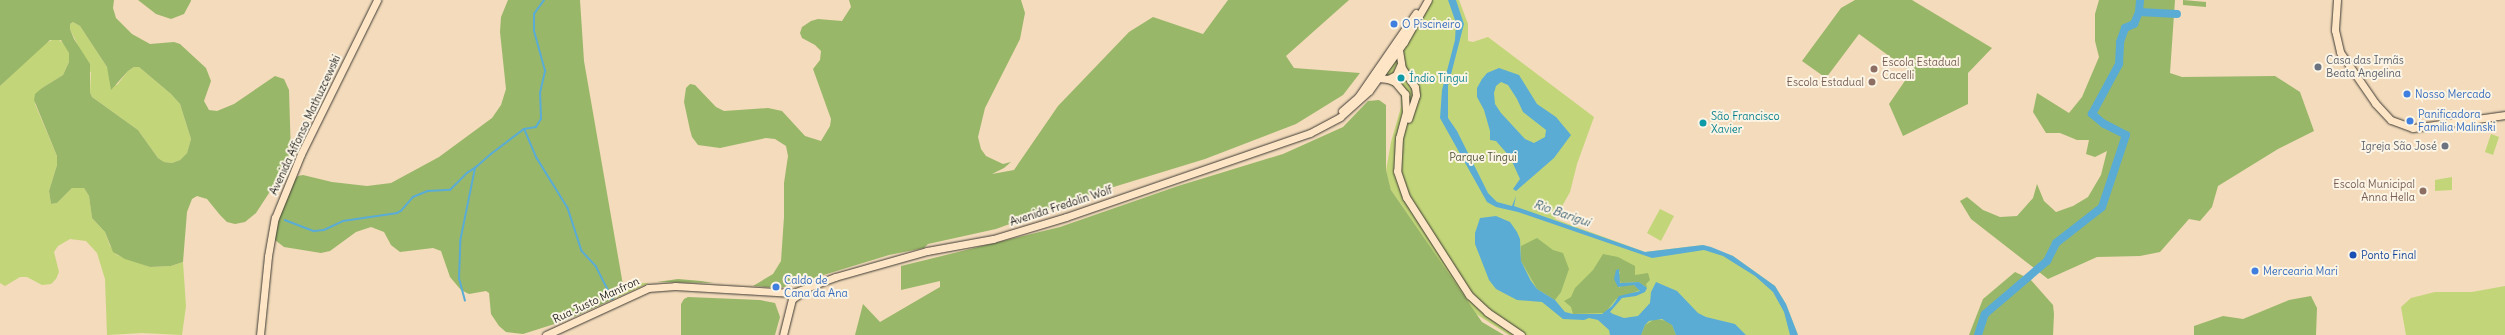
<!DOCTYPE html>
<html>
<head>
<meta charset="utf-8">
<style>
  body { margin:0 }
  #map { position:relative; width:2505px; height:335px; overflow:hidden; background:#f3dbbb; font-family:Delius,sans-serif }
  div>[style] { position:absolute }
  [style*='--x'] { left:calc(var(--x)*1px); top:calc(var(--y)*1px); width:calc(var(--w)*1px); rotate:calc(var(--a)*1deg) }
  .green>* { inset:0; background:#c2d679 }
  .forest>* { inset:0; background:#99b769 }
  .water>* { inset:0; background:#5aacd5 }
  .stream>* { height:1.5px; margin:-0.75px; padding:0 0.75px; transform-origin:0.75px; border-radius:0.75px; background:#5aacd5 }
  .river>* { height:8px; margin:-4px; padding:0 4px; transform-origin:4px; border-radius:4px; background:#5aacd5 }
  .roads { filter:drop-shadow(0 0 1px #3c3934) drop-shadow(0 0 1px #3c3934) }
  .secondary>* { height:7px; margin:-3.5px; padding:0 3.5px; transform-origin:3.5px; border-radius:3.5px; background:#fee5c5 }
  .dots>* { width:11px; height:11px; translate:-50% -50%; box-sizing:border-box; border:2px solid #fcf5e5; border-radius:50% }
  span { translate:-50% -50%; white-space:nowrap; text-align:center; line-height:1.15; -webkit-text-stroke:4px #fcf5e5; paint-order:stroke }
  .shop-label { font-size:11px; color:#366cbe }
  .left { translate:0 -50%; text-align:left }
  .worship-label { font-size:11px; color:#5b616d }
  .right { translate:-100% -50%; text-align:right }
  .education-label { font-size:11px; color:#785e54 }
  .culture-label { font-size:11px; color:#0d838f }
  .street-label { font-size:11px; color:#1c1c1c }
  .park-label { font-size:11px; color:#4e5438 }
  .transit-label { font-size:11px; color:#164399 }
  .water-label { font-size:12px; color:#385d6f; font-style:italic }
</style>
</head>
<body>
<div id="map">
  <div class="green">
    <i style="clip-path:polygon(1429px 0,1459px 0,1468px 24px,1468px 41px,1473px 42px,1488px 37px,1594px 117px,1577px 164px,1570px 192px,1555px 219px,1645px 252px,1703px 245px,1733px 256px,1775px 286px,1786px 304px,1798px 335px,1509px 335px,1473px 312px,1391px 190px,1386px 171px,1391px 142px,1401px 107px,1401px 96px,1396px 88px,1380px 79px)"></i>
    <i style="clip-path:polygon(73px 22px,80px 26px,107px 67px,111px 80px,117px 85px,128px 71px,134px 67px,139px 67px,171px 94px,180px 104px,191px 139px,187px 153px,180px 160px,172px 163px,164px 162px,158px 158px,138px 130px,92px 97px,90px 92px,91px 73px,70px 29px,70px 24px)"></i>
    <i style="clip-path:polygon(56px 38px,65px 44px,69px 53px,69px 62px,63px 75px,42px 88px,35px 104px,57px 156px,57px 165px,49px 191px,51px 204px,57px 203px,72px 188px,84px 188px,89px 196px,92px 218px,105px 232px,110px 246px,117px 255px,150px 267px,171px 266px,183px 262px,186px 306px,182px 335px,142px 333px,107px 335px,105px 279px,97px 253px,86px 241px,70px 239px,58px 246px,54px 252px,59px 272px,56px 279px,51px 284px,42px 285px,27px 277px,20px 277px,5px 286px,0 283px,0 86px,44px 44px)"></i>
    <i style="clip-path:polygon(2491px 134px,2499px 137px,2493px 155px,2485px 152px)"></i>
    <i style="clip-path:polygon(2452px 177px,2452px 190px,2435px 191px,2435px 180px)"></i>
    <i style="clip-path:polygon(1660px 209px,1674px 216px,1661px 241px,1647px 233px)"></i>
    <i style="clip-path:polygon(642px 283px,649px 283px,614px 299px,623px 285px)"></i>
    <i style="clip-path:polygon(2505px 286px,2505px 335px,2406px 335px,2401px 307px,2411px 298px,2435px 292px,2472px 292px)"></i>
  </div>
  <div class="forest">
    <i style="clip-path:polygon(evenodd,0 0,114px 0,113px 8px,116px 18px,132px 34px,150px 44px,174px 42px,180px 44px,206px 68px,211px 81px,204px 101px,209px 110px,217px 111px,234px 104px,275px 76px,284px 79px,289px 90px,291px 156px,286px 167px,256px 213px,245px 222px,235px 224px,227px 222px,220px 215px,207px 199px,197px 196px,192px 199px,187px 212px,183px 262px,171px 266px,150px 267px,125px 259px,113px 252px,105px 232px,92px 218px,89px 196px,84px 188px,72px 188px,57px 203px,51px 204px,49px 191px,57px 165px,57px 156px,34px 100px,35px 94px,42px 88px,63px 75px,69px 62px,69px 53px,61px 40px,50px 40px,0 86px,0 0,73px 22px,80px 26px,107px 67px,111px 90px,128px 71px,134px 67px,139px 67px,171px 94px,180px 104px,191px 139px,187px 153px,180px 160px,172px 163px,164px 162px,158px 158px,138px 130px,92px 97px,90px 92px,90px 64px,74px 39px,70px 29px,70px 24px,73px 22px)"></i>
    <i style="clip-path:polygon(138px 0,191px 0,191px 1px,184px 14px,171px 19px,156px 14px)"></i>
    <i style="clip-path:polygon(508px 0,580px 0,584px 61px,623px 285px,614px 299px,564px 321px,523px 334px,506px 332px,499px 326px,491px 314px,489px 293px,486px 291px,469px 294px,461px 290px,450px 277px,441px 251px,433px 248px,400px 252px,391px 245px,384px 232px,371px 227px,356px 232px,330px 251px,321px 253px,284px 247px,275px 240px,273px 234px,274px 227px,295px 179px,298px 176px,303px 175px,332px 182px,367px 186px,391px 183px,439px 157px,492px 118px,501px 105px,506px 89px,500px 32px,501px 17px)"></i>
    <i style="clip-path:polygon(849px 0,1021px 0,1025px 13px,1020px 39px,985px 108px,978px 137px,981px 149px,986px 156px,1003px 164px,1011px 162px,1004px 168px,992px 174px,1014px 170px,1058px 106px,1129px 32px,1153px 17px,1203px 34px,1228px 0,1349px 0,1286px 56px,1294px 68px,1360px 73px,1343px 95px,1296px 124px,1205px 159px,1107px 189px,996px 229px,928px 244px,924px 248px,889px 255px,781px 288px,753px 286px,773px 274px,781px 261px,784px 217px,784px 183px,788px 156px,786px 146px,775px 139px,766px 138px,720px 148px,698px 145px,692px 137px,690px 130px,684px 102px,686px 88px,690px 84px,695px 85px,716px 107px,724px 111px,768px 108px,782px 111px,805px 136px,821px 141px,830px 126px,831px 119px,813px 69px,820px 60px,821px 51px,815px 45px,802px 38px,800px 33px,802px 27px,811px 21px,818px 19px,842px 21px,851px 7px)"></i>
    <i style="clip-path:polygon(1855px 0,1912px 0,1992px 48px,1968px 73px,1968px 104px,1903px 136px,1889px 104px,1911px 72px,1859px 34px,1826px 78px,1802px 61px,1841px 8px)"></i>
    <i style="clip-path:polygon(2099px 0,2175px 0,2170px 73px,2182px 77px,2275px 76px,2300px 92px,2314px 131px,2278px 149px,2218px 186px,2212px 207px,2200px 221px,2189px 219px,2160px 252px,2140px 256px,2097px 257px,2048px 279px,1971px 219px,1960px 201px,1967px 197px,1983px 210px,2000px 217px,2017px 216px,2033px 198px,2037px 184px,2044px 201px,2056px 212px,2073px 206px,2088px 197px,2101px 175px,2107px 151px,2095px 157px,2086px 154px,2089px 140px,2077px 140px,2060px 133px,2046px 133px,2033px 112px,2037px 93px,2069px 113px,2082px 97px,2099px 57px,2095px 41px,2095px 14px)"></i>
    <i style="clip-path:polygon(2183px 0,2206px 2px,2206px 7px,2183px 5px)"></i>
    <i style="clip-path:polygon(1379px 100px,1386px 105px,1386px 170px,1391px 190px,1482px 322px,1504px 335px,855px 335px,863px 304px,880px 322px,940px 287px,940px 281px,901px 290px,901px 266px,1060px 227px,1178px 186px,1283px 154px,1343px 127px,1368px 101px)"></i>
    <i style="clip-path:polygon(1537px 238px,1553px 250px,1563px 253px,1569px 269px,1561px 292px,1555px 300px,1537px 289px,1521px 261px,1521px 246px)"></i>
    <i style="clip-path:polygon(1603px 254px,1618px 257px,1635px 266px,1635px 275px,1648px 273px,1650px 280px,1646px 284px,1647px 288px,1639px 282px,1621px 283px,1618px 278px,1620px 272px,1617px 269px,1619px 288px,1622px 285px,1634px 285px,1640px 290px,1616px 299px,1605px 313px,1573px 314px,1571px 307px,1564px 301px,1571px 297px,1575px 288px,1593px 270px)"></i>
    <i style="clip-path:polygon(2015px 272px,2030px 279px,2053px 305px,2054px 314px,2053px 335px,1969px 335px,1983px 299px)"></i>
    <i style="clip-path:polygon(678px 279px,701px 281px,714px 283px,657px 282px)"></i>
    <i style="clip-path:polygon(2311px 296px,2317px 308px,2316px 335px,2194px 335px,2194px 326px,2223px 316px,2243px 319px,2289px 300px)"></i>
    <i style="clip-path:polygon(688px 297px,760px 300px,775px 303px,780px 317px,775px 335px,681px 335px,681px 304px,684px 299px)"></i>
    <i style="clip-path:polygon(1655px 319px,1668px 321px,1672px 325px,1676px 335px,1641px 335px,1645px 325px)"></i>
  </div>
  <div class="water">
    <i style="clip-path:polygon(1448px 0,1456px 0,1464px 24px,1448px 86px,1448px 118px,1457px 131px,1488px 193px,1497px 202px,1512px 206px,1516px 196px,1514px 206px,1645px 252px,1703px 245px,1711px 247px,1733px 256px,1775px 286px,1786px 304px,1798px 335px,1790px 335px,1784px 312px,1773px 292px,1755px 276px,1723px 256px,1704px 250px,1652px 258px,1518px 212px,1496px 207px,1487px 202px,1440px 118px,1442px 90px,1455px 40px,1456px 23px)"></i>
    <i style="clip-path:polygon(evenodd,1499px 68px,1519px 75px,1537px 104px,1556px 117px,1571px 135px,1554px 158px,1516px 191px,1513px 189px,1520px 179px,1510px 157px,1496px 141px,1490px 140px,1490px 131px,1484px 110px,1477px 97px,1477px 88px,1482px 79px,1487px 73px,1499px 68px,1501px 82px,1508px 85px,1517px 99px,1523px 112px,1546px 130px,1545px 137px,1534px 143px,1525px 139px,1501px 113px,1495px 104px,1494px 93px,1496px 86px,1501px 82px)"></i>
    <i style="clip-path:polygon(1496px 216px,1510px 222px,1517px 232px,1520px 239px,1521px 261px,1531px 281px,1537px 289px,1555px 300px,1565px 312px,1573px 314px,1602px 314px,1612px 306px,1619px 296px,1640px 291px,1634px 285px,1618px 287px,1614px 279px,1616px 270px,1619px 269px,1620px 283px,1639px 282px,1647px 288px,1645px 292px,1636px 296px,1622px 298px,1610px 312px,1613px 314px,1624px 318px,1638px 316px,1650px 303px,1651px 292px,1656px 282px,1677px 291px,1698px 313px,1706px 317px,1735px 324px,1746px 335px,1676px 335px,1672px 325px,1662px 319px,1649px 321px,1645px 325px,1641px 335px,1610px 335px,1609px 330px,1598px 320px,1589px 318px,1584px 320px,1563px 319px,1542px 302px,1517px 300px,1496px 289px,1489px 280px,1475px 244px,1475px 233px,1480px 218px)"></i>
  </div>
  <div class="stream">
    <i style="--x:525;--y:130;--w:30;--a:67"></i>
    <i style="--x:537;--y:158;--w:59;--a:58.2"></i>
    <i style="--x:568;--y:208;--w:45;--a:72"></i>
    <i style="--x:582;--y:251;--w:21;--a:47"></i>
    <i style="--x:596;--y:266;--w:37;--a:63"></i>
    <i style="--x:285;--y:220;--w:31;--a:21"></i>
    <i style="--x:314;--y:231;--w:10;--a:-6"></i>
    <i style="--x:324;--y:230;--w:21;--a:-25"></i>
    <i style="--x:343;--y:221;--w:55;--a:-8.4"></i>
    <i style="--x:397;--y:213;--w:4;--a:-27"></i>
    <i style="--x:401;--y:211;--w:18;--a:-49"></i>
    <i style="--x:413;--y:197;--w:16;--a:-22"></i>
    <i style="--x:428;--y:191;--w:22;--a:-3"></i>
    <i style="--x:450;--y:190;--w:24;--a:-45"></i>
    <i style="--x:467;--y:173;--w:9;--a:-32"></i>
    <i style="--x:475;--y:168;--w:21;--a:-41"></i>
    <i style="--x:491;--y:154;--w:41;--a:-37.1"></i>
    <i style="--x:524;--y:129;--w:12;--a:-9"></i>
    <i style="--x:536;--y:127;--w:9;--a:-58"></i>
    <i style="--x:541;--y:119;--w:26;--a:-92"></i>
    <i style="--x:540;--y:93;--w:23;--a:-77"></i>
    <i style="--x:545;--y:71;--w:41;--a:-105.4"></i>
    <i style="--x:534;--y:31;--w:17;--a:-90"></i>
    <i style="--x:534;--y:14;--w:17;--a:-54"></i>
    <i style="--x:465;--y:301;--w:23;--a:-105"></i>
    <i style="--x:459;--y:279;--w:37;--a:-88"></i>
    <i style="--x:460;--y:242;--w:76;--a:-78.5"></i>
  </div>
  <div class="river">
    <i style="--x:2139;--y:12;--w:38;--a:3"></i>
    <i style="--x:1978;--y:335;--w:22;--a:-72"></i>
    <i style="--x:1985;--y:314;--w:82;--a:-40.5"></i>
    <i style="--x:2047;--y:261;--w:20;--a:-63"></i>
    <i style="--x:2056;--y:243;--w:58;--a:-38"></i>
    <i style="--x:2102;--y:207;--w:76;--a:-71.6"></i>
    <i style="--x:2126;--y:135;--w:25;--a:-153"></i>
    <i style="--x:2104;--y:124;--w:16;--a:-140"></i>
    <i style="--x:2092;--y:114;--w:57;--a:-61.6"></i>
    <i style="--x:2119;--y:64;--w:22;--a:-87"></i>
    <i style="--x:2120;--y:42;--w:15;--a:-70"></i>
    <i style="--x:2125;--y:28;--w:10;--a:-24"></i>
    <i style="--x:2134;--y:24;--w:13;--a:-67"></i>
    <i style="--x:2139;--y:12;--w:12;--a:-85"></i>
  </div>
  <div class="roads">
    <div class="secondary">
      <i style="--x:2337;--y:0;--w:30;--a:94"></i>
      <i style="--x:2335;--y:30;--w:23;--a:77"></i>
      <i style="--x:2340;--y:52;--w:62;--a:55.5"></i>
      <i style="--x:2375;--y:103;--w:23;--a:47"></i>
      <i style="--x:2391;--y:120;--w:23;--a:20"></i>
      <i style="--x:2413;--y:128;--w:93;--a:-8"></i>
      <i style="--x:1399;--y:50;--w:18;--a:81"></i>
      <i style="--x:1402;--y:68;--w:23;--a:56"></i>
      <i style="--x:1415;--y:87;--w:8;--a:83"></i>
      <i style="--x:1416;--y:95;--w:25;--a:108"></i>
      <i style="--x:1375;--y:73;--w:6;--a:59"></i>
      <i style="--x:1378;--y:78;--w:10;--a:6"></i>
      <i style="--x:1388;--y:79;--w:8;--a:23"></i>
      <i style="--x:1395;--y:82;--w:16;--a:50"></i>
      <i style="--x:1405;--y:94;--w:18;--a:87"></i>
      <i style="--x:1406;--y:112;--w:27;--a:105"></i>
      <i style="--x:1399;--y:138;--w:33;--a:93"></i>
      <i style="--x:1397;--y:171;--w:28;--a:71"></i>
      <i style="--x:1406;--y:197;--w:117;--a:57.3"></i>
      <i style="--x:1469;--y:295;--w:25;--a:43"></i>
      <i style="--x:1487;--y:312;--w:41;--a:34.1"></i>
      <i style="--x:1388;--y:79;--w:9;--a:-27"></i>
      <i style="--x:1396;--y:75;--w:12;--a:-66"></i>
      <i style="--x:1342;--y:111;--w:21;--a:-41"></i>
      <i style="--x:1358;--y:97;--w:102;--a:-55.4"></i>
      <i style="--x:260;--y:335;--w:79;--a:-84.2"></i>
      <i style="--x:268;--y:256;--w:39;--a:-80"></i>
      <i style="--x:275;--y:218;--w:69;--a:-67.9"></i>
      <i style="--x:301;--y:154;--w:172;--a:-63.7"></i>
      <i style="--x:546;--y:335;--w:112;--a:-24.7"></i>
      <i style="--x:648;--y:288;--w:27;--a:-4"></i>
      <i style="--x:675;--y:286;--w:118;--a:3.4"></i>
      <i style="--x:793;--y:293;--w:45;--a:-20.9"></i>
      <i style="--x:835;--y:277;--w:96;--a:-15.8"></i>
      <i style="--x:927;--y:251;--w:67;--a:-10.3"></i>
      <i style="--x:993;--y:239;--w:76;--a:-16.8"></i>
      <i style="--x:1066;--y:217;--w:258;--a:-19"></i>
      <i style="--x:1310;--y:133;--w:34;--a:-28"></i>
      <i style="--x:1340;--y:117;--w:39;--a:-42"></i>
      <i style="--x:1369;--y:91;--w:60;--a:-54.5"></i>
      <i style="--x:1404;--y:42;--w:48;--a:-60.3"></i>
      <i style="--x:783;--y:335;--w:37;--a:-76"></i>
      <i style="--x:792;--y:299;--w:11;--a:-34"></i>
    </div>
  </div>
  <div class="dots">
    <i style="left:1394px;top:24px;background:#3f7fe0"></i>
    <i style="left:2318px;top:67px;background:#6b7280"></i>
    <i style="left:1874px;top:69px;background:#8d6e63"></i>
    <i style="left:1401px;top:78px;background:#0f9aa8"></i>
    <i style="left:1872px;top:82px;background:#8d6e63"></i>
    <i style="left:2407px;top:94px;background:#3f7fe0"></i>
    <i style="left:2410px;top:121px;background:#3f7fe0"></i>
    <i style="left:1703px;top:123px;background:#0f9aa8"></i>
    <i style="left:2445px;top:146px;background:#6b7280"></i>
    <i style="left:2423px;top:191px;background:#8d6e63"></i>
    <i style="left:2353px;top:255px;background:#1a4fb4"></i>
    <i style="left:2255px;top:271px;background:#3f7fe0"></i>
    <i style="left:776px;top:287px;background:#3f7fe0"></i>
  </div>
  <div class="shop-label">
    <span class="left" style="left:1402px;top:24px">O Piscineiro</span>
    <span class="left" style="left:2415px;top:94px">Nosso Mercado</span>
    <span class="left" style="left:2418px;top:121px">Panificadora<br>Familia Malinski</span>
    <span class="left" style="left:2263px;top:271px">Mercearia Mari</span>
    <span class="left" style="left:784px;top:287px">Caldo de<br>Cana da Ana</span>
  </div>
  <div class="worship-label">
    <span class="left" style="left:2326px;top:67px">Casa das Irmãs<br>Beata Angelina</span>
    <span class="right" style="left:2437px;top:146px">Igreja São José</span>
  </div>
  <div class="education-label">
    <span class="left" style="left:1882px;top:69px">Escola Estadual<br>Cacelli</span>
    <span class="right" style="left:1864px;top:82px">Escola Estadual</span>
    <span class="right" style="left:2415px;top:191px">Escola Municipal<br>Anna Hella</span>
  </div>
  <div class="culture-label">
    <span class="left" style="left:1409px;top:78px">Índio Tingui</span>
    <span class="left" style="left:1711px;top:123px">São Francisco<br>Xavier</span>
  </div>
  <div class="street-label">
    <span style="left:305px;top:125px;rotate:-65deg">Avenida Affonso Mathuzcewski</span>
    <span style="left:1061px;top:206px;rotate:-18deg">Avenida Fredolin Wolf</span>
    <span style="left:596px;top:300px;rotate:-25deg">Rua Justo Manfron</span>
  </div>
  <div class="park-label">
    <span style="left:1483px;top:157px">Parque Tingui</span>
  </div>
  <div class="transit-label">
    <span class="left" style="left:2361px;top:255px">Ponto Final</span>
  </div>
  <div class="water-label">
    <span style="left:1562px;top:213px;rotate:19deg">Rio Barigui</span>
  </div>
</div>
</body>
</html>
